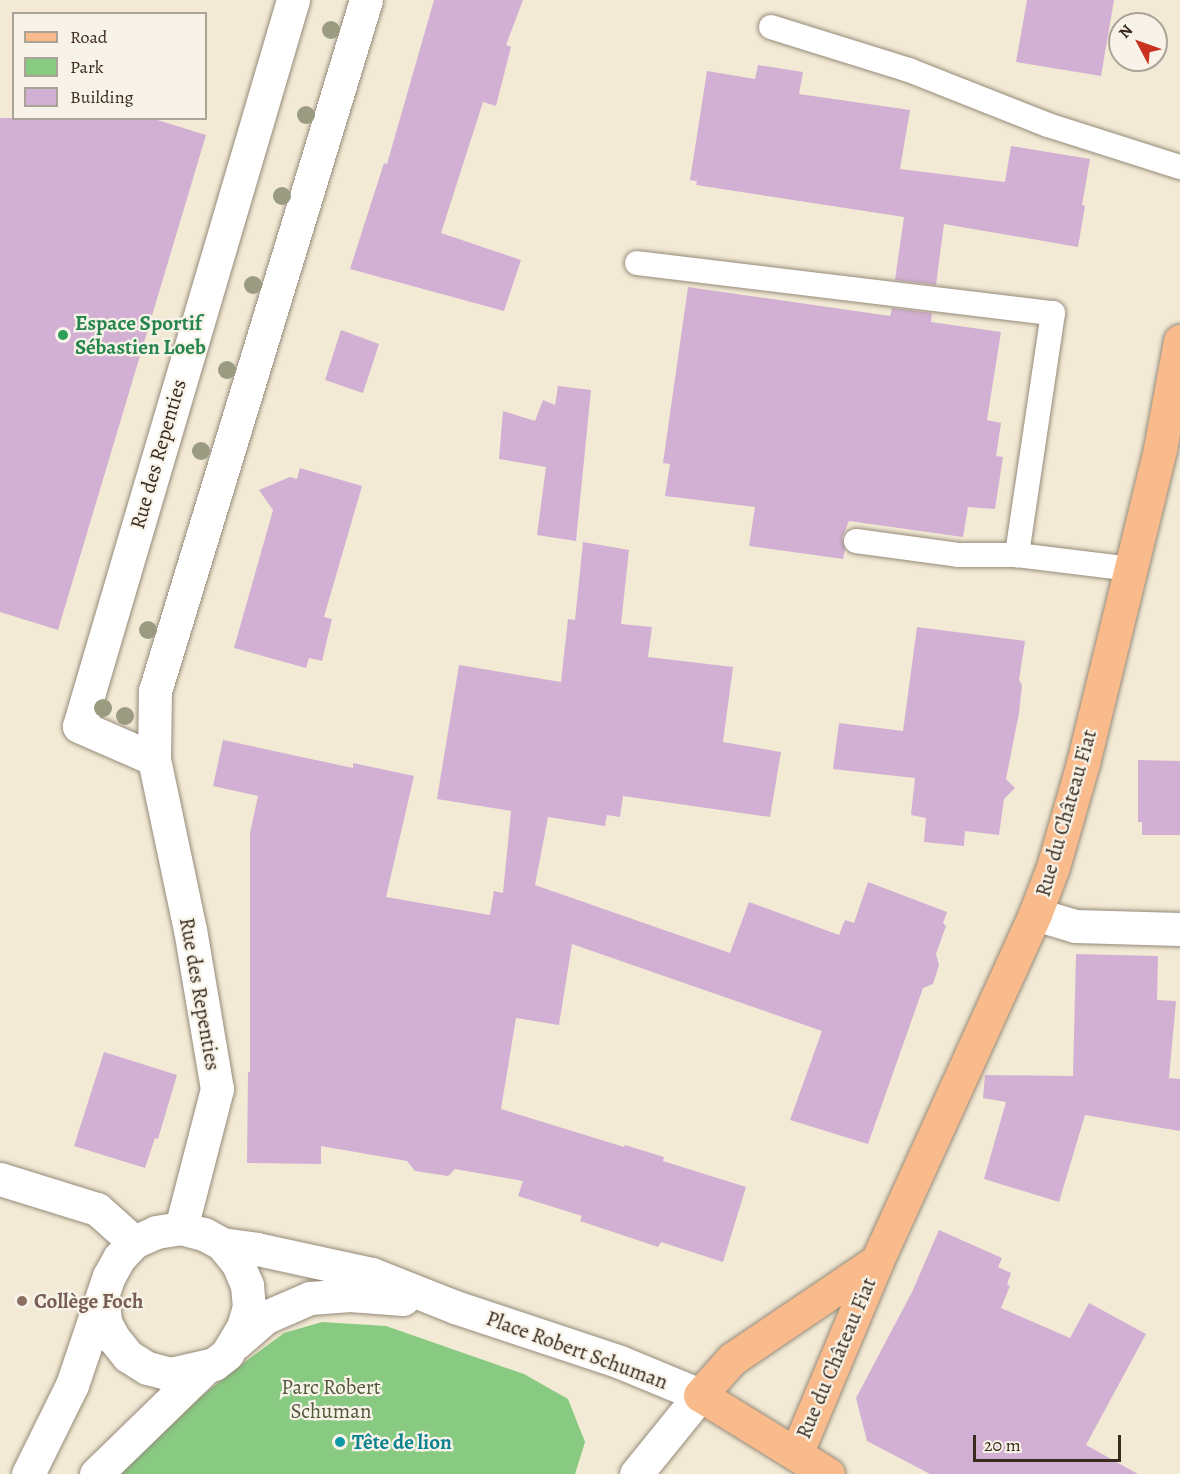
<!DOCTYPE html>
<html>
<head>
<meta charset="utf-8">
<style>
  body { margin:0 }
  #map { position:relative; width:1180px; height:1474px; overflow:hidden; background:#f2ead5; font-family:Alegreya,serif }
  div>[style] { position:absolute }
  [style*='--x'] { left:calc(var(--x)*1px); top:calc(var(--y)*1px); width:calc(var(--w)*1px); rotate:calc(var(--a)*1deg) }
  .green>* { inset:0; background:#88ca82 }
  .building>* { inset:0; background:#d2b0d3 }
  .roads { filter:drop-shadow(0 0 2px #968a7a) drop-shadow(0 0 2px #968a7a) }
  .service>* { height:24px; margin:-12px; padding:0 12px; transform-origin:12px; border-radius:12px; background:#fff }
  .minor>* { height:33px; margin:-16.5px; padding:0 16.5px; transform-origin:16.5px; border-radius:16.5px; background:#fff }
  .tertiary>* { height:33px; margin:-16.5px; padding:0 16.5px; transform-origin:16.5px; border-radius:16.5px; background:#fff }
  .primary>* { height:33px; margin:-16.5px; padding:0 16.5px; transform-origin:16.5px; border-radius:16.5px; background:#fabb8c }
  .trees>* { width:18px; height:18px; margin:-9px; border-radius:50%; background:#9a9b81 }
  .dots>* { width:16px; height:16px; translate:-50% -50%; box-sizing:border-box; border:3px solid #f7f3e8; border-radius:50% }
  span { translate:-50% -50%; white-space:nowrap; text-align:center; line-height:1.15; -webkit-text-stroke:4.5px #f7f3e8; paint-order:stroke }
  .leisure-label { font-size:21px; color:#27864d; font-weight:700 }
  .left { translate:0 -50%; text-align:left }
  .street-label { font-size:21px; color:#3b2a1e }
  .education-label { font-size:21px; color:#785e54; font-weight:700 }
  .park-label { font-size:21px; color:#525a3c }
  .culture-label { font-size:21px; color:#0d838f; font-weight:700 }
  .legend { position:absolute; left:12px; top:12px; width:195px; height:108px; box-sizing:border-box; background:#f7f3e8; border:2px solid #aca397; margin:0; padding:8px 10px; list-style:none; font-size:18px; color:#3b2a1e }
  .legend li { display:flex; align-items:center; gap:12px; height:30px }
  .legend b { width:30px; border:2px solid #aca397 }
  .north { position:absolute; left:1108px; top:12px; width:60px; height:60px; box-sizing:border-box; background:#f7f3e8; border:2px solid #aca397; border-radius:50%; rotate:311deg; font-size:16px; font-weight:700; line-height:24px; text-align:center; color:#3b2a1e }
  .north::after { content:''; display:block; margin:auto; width:21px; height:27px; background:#c8321e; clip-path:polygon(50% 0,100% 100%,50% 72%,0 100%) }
  .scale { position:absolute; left:973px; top:1435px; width:148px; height:27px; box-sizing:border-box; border:3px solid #3b2a1e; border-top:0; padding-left:8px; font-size:18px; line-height:21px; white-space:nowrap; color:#3b2a1e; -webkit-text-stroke:4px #f7f3e8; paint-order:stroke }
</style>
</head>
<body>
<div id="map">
  <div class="green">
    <i style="clip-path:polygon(322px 1322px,386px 1326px,524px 1374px,568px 1399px,585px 1442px,575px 1474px,119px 1474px,179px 1414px,238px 1367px,284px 1333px)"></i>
  </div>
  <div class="building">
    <i style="clip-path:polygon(434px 0,523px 0,506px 45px,511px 47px,496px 106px,483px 102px,441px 233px,521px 260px,504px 311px,350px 269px,384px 163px,387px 164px)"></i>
    <i style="clip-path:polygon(1027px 0,1114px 0,1101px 76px,1016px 62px)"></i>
    <i style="clip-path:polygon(758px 65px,803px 72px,799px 94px,910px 110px,900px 169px,1005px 182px,1011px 146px,1090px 159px,1082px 205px,1085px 206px,1078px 247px,944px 224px,936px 285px,895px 280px,904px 217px,696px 185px,697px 181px,690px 180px,707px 71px,755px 79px)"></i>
    <i style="clip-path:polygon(0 118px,151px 118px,206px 135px,58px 630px,0 612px)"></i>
    <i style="clip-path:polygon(688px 287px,890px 316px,892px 308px,932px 313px,931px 322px,1001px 332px,987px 420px,1001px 423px,996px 456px,1003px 457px,995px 509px,968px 507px,963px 537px,849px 521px,842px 538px,845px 549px,843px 559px,749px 546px,755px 507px,665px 496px,670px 464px,663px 463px)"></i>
    <i style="clip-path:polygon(341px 330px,379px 344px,363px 393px,325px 380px)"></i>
    <i style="clip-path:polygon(558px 386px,591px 390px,576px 541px,537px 535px,546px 467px,499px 459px,503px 411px,535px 421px,543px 400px,555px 405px)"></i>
    <i style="clip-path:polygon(300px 468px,362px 486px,324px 617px,332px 619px,322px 661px,309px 658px,306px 668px,234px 648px,273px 510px,259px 490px,290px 477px,297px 479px)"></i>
    <i style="clip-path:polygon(583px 542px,629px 550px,621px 624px,652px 627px,648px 657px,733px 667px,723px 742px,781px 752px,770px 817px,623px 796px,620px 817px,607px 815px,605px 826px,548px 817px,535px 885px,730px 953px,749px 902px,839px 935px,845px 920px,854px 923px,868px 882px,947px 912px,943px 923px,946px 926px,936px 954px,939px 965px,933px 984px,923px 988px,868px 1144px,790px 1120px,822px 1031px,572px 944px,559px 1025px,516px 1018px,501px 1109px,624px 1147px,625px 1145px,664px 1157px,663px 1161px,746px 1187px,723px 1262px,661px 1242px,658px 1247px,580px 1221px,582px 1216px,518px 1196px,523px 1181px,455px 1169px,448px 1176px,415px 1171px,407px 1161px,321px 1146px,321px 1164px,247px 1163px,248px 1072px,250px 1072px,250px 833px,258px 796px,213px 786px,223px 740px,353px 768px,353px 763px,414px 776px,386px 897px,490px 915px,494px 891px,503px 893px,511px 811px,437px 799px,459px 665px,561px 682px,568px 619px,575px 620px)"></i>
    <i style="clip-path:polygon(917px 627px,1025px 641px,1019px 680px,1022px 685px,1019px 713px,1006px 779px,1015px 788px,1004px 799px,999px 835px,965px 831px,964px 846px,924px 842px,926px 818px,911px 815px,915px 778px,833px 769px,839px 723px,903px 731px)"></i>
    <i style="clip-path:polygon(1138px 760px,1180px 761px,1180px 835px,1142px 835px,1142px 822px,1138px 822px)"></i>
    <i style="clip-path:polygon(1076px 954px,1158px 956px,1157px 1000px,1176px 1001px,1169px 1078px,1180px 1079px,1180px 1131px,1085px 1115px,1059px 1202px,984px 1179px,1006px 1102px,983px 1098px,985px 1075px,1073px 1076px)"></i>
    <i style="clip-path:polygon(104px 1052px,177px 1075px,158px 1139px,155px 1138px,145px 1168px,74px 1146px)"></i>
    <i style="clip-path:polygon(939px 1230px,1002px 1258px,998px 1267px,1011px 1273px,1007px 1284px,1010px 1286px,1001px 1308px,1070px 1338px,1089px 1303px,1146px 1334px,1086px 1445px,1138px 1474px,930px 1474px,867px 1441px,856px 1398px,912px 1292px)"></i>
  </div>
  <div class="roads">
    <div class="service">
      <i style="--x:771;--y:27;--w:145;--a:17.3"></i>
      <i style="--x:909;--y:70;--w:149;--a:21.6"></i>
      <i style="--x:1048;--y:125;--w:139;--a:17.7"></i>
      <i style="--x:637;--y:263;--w:419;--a:6.9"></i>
      <i style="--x:1053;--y:313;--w:245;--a:98.5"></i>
      <i style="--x:856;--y:541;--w:103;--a:7.8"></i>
      <i style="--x:958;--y:555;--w:59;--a:0"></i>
      <i style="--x:1017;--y:555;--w:115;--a:7"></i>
    </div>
    <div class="minor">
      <i style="--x:154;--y:759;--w:68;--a:-89.2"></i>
      <i style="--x:155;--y:691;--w:722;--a:-73.02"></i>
      <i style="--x:1035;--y:914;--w:42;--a:16.7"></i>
      <i style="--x:1075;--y:926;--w:105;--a:1.6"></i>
      <i style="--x:0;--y:1179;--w:102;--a:17.2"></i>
      <i style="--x:97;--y:1209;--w:50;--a:41.7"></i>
      <i style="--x:181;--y:1228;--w:144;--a:-75.5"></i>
      <i style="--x:217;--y:1089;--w:161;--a:-99.6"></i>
      <i style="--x:190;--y:930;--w:175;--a:-101.9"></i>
      <i style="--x:154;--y:759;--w:82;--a:-156.3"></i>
      <i style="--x:79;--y:726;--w:757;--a:-73.58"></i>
      <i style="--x:636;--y:1474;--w:102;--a:-51"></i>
    </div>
    <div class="tertiary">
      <i style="--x:222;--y:1244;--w:35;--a:8"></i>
      <i style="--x:257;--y:1249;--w:118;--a:12.3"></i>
      <i style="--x:372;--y:1274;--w:89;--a:21.7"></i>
      <i style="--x:455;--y:1307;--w:174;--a:18.4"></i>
      <i style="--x:620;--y:1362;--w:87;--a:22.4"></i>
      <i style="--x:237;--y:1342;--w:38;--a:-41"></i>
      <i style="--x:266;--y:1317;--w:48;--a:-23.4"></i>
      <i style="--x:310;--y:1298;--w:40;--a:-4.3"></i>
      <i style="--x:350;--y:1295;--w:53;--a:4.3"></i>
      <i style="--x:28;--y:1474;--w:99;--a:-63.7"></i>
      <i style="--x:72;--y:1385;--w:115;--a:-71.3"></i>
      <i style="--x:109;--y:1276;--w:21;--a:-61"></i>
      <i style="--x:119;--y:1258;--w:22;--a:-47"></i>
      <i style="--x:134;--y:1242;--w:24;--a:-24"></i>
      <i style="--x:156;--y:1232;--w:25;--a:-9"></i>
      <i style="--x:181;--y:1228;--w:24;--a:15"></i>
      <i style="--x:204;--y:1234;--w:21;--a:29"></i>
      <i style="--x:222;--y:1244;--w:26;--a:51"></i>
      <i style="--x:238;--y:1264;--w:23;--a:67"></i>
      <i style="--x:247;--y:1285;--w:22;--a:85"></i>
      <i style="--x:249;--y:1307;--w:21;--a:107"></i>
      <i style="--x:243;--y:1327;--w:31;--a:121"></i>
      <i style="--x:227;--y:1354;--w:16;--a:142"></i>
      <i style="--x:214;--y:1364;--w:45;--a:167.2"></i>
      <i style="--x:170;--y:1374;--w:24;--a:-165"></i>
      <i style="--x:147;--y:1368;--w:22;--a:-148"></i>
      <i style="--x:128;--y:1356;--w:22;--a:-129"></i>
      <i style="--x:114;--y:1339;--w:19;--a:-118"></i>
      <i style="--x:105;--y:1322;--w:24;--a:-95"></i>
      <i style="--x:96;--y:1474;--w:153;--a:-44.2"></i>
    </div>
    <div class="primary">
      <i style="--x:796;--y:1454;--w:209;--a:-67.2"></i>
      <i style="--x:877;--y:1261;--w:381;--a:-65.5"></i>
      <i style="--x:1035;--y:914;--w:50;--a:-69"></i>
      <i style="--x:1053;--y:867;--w:108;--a:-73.9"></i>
      <i style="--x:1083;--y:763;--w:323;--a:-76.2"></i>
      <i style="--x:1160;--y:449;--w:110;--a:-79.5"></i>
      <i style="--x:828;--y:1474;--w:150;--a:-148.3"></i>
      <i style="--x:700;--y:1395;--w:48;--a:-48.4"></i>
      <i style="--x:732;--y:1359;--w:175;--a:-34.1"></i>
    </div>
  </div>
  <div class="trees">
    <i style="left:331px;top:30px"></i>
    <i style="left:306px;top:115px"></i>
    <i style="left:282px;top:196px"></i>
    <i style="left:253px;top:285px"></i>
    <i style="left:227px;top:370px"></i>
    <i style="left:201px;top:451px"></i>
    <i style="left:148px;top:630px"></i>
    <i style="left:103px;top:708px"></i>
    <i style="left:125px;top:716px"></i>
  </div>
  <div class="dots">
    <i style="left:63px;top:335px;background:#2e9e5b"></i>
    <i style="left:22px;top:1301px;background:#8d6e63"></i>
    <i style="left:340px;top:1442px;background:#0f9aa8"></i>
  </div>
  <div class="leisure-label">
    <span class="left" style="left:75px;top:335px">Espace Sportif<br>Sébastien Loeb</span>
  </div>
  <div class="street-label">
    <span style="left:158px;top:454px;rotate:-74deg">Rue des Repenties</span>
    <span style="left:1066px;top:813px;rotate:-74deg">Rue du Château Fiat</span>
    <span style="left:200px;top:994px;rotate:80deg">Rue des Repenties</span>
    <span style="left:577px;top:1350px;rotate:20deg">Place Robert Schuman</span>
    <span style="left:836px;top:1358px;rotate:-67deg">Rue du Château Fiat</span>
  </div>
  <div class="education-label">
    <span class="left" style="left:34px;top:1301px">Collège Foch</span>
  </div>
  <div class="park-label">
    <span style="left:331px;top:1399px">Parc Robert<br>Schuman</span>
  </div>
  <div class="culture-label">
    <span class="left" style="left:352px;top:1442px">Tête de lion</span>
  </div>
  <ul class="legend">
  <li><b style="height:8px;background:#fabb8c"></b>Road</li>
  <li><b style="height:16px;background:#88ca82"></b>Park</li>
  <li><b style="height:16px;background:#d2b0d3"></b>Building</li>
  </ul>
  <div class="north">N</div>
  <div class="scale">20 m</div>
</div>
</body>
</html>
